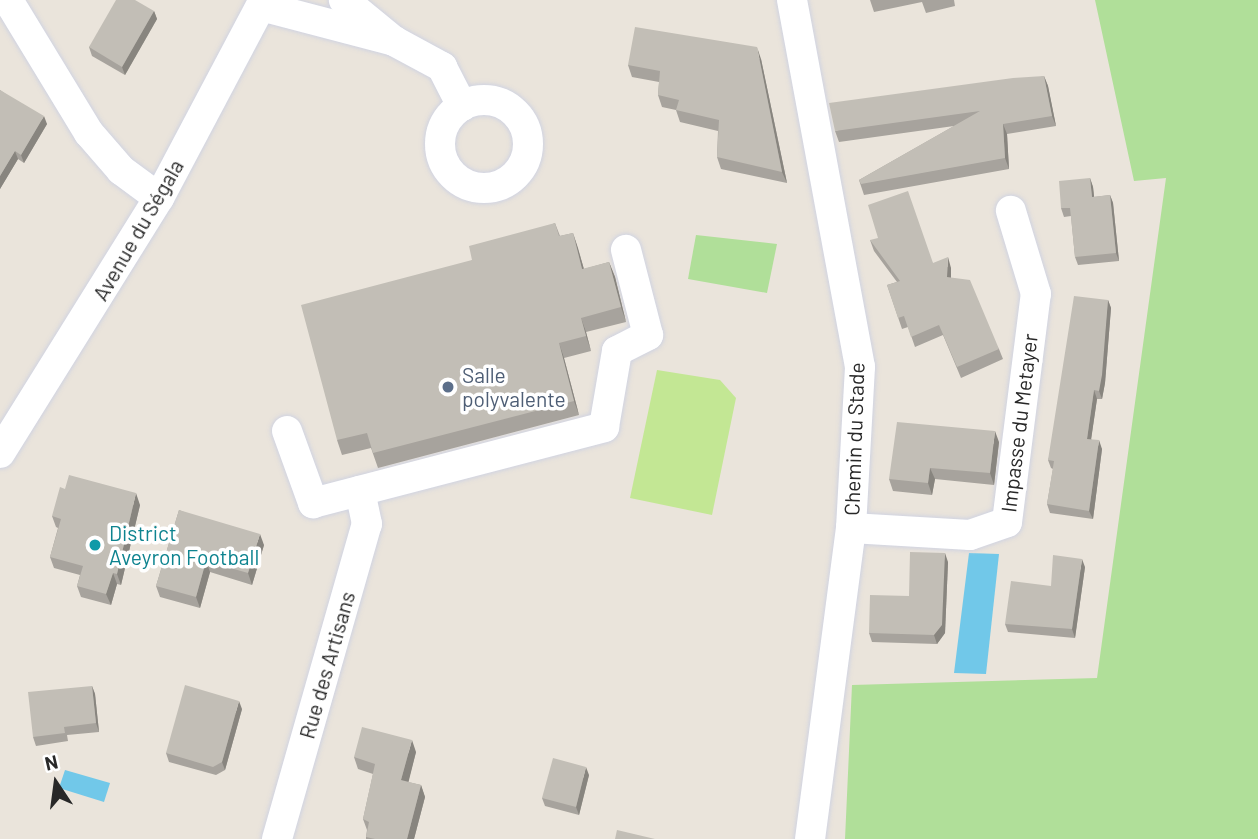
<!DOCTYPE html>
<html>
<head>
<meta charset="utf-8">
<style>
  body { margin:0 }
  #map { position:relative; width:1258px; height:839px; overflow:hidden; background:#eae4db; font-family:Barlow,sans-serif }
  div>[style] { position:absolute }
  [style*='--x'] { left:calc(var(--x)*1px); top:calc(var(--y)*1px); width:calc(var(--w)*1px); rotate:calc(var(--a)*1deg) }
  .green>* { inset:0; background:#b0df99 }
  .pitch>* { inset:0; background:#c3e794 }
  .water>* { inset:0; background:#71c8e9 }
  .roads { filter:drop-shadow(0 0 2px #d0d3e1) drop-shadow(0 0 2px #d0d3e1) }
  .minor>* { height:30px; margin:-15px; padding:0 15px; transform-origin:15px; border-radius:15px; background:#fff }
  .minor>.ring { margin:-15px; padding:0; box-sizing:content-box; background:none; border:30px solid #fff; border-radius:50% }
  .wall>* { inset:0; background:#a7a39d }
  .shaded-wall>* { inset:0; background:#88857f }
  .building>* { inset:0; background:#c2beb6 }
  .dots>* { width:19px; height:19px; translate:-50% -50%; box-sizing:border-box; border:4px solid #fff; border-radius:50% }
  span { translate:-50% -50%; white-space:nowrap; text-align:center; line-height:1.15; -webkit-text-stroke:7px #fff; paint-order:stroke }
  .street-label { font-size:21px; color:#282828 }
  .service-label { font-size:21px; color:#4e5e75 }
  .left { translate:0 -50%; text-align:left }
  .culture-label { font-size:21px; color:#0d838f }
  .north { position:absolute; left:21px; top:748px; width:70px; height:70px; -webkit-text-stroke:5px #fff; paint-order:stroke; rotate:347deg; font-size:19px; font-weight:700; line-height:28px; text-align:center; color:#282828 }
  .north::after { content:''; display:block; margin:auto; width:24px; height:32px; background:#282828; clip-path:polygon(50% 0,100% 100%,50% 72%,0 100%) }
</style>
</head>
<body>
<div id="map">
  <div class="green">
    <i style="clip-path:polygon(1095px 0,1258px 0,1258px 839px,845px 839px,852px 685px,1097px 678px,1166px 178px,1134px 181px)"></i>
    <i style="clip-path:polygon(696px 235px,777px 244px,767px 293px,688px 279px)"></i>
  </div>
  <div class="pitch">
    <i style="clip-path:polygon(657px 370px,720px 380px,736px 398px,712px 515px,630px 498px)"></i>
  </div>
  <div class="water">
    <i style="clip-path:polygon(969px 553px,999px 554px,986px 674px,954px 673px)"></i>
    <i style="clip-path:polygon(65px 770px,110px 783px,104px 802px,59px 788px)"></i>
  </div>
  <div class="roads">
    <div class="minor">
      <i style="--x:8;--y:0;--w:156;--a:58.7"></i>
      <i style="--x:89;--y:133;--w:49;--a:49.1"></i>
      <i style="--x:121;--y:170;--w:47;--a:36.4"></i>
      <i style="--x:792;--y:0;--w:373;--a:79.5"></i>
      <i style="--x:860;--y:367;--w:161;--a:93.2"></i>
      <i style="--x:851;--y:528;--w:314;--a:97.5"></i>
      <i style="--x:261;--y:6;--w:138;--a:14.7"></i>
      <i style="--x:394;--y:41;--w:65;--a:-140.6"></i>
      <i style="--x:394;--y:41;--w:55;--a:28.4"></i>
      <i style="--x:442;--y:67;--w:44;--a:62.9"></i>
      <i class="ring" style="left:440px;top:100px;width:58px;height:58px"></i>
      <i style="--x:287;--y:431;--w:77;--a:70.1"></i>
      <i style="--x:313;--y:503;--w:301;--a:-14.6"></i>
      <i style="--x:604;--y:427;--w:77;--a:-80.3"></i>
      <i style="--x:617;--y:351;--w:35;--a:-27"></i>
      <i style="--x:648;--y:335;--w:88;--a:-104.5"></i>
      <i style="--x:0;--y:453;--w:301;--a:-58.1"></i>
      <i style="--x:159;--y:198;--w:224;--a:-62.1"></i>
      <i style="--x:851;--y:528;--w:119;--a:3.4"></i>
      <i style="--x:970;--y:535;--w:39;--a:-19"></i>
      <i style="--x:1007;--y:522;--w:230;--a:-82.8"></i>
      <i style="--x:1036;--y:294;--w:87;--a:-106.8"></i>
      <i style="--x:277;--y:839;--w:328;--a:-74.1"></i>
      <i style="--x:367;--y:524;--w:34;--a:-102"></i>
    </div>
  </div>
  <div class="wall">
    <i style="clip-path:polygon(870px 0,954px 0,955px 6px,926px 13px,922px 2px,874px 12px)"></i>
    <i style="clip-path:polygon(154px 11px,157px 19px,125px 75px,92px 56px,89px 47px)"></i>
    <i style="clip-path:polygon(761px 59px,787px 183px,721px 169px,717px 157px,718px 131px,680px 122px,676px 110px,662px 107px,658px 95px,659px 82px,632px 77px,628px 65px)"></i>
    <i style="clip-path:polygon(1044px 76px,1048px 86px,1056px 126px,1007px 134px,1009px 169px,864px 195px,859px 180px,954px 126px,839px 142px,835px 131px)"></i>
    <i style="clip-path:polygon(0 90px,47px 124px,24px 163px,18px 159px,0 189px)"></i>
    <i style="clip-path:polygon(1090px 178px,1093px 187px,1094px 197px,1110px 195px,1113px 203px,1119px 261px,1078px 265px,1075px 257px,1071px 216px,1064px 217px,1061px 208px)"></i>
    <i style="clip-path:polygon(555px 223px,560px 236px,573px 233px,584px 269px,609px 262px,615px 277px,626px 322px,586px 332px,591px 351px,564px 358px,579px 415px,378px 468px,371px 448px,342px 455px,337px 440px,472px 260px)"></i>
    <i style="clip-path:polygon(870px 240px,933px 263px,951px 268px,951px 278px,999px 349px,1003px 359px,961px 378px,943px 335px,915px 347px,908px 327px,902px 329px,887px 285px,897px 282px,874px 251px)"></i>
    <i style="clip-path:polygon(1108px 300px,1111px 308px,1105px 383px,1102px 399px,1097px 399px,1091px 439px,1102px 449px,1093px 519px,1050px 513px,1047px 504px,1053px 469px,1051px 468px,1048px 460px)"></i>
    <i style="clip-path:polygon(999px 442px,994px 485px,935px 479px,932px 495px,893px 491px,889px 479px)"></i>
    <i style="clip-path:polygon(140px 505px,121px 585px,117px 584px,111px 605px,81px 597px,77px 586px,80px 575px,54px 568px,50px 557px,58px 528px,56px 527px,52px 516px)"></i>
    <i style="clip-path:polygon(179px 510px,264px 545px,252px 585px,210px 572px,200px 608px,160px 597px,156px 586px)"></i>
    <i style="clip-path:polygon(948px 562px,945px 633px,937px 644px,872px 642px,869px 633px)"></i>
    <i style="clip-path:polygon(1085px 567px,1075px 638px,1008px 632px,1005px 624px,1051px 586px)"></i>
    <i style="clip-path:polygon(92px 686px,95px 694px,99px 732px,67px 735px,68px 741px,36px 746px,33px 737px)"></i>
    <i style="clip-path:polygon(242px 709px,225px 770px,216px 775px,169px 762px,166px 753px)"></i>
    <i style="clip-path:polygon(416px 752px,408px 782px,421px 785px,425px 797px,414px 839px,366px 839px,366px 837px,367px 830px,363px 819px,373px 774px,358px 769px,354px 757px)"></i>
    <i style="clip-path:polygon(589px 775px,579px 815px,545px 806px,542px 798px)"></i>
  </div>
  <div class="shaded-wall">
    <i style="clip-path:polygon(154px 11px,157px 19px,125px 75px,122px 67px)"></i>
    <i style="clip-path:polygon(757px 47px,761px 59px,787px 183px,782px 172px)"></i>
    <i style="clip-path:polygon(1044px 76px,1048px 86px,1056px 126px,1052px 116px)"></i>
    <i style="clip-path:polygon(44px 116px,47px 124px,24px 163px,21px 155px)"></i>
    <i style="clip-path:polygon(1003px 124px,1007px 134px,1009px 169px,1005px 158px)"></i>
    <i style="clip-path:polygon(15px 151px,18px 159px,0 189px,0 176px)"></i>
    <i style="clip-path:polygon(1090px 178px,1093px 187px,1095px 205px,1092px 197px)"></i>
    <i style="clip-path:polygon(1110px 195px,1113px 203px,1119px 261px,1116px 253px)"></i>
    <i style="clip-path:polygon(573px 233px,578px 248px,588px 284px,582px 269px)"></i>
    <i style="clip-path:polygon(948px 257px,951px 268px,951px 288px,947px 277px)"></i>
    <i style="clip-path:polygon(609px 262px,615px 277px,626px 322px,621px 307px)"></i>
    <i style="clip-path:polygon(1108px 300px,1111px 308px,1105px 383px,1102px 399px,1099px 391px)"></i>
    <i style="clip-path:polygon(581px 318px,586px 332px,591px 351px,586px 336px)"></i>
    <i style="clip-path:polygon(559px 343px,564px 358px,579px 415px,574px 401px)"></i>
    <i style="clip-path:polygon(1094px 390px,1097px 399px,1090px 447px,1087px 439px)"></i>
    <i style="clip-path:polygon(995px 431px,999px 442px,994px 485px,990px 473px)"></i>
    <i style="clip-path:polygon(1099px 440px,1102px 449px,1093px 519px,1089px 511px)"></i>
    <i style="clip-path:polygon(930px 468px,935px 479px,932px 495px,928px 483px)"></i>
    <i style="clip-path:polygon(136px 493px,140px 505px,121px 585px,117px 574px)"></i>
    <i style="clip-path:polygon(260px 534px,264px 545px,252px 585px,248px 573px)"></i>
    <i style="clip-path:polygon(945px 553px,948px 562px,945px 633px,937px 644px,934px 635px)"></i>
    <i style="clip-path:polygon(1082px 559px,1085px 567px,1075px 638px,1072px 629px)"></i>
    <i style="clip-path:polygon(206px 561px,210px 572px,200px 608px,196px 597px)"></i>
    <i style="clip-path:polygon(113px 573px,117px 584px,111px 605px,106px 594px)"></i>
    <i style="clip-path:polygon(92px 686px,95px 694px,99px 732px,96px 723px)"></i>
    <i style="clip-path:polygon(239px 701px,242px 709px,225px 770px,222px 762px)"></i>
    <i style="clip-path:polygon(412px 740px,416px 752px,406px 792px,401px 780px)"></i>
    <i style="clip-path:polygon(586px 767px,589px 775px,579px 815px,576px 807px)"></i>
    <i style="clip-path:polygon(421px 785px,425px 797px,414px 839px,407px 839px)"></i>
  </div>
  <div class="building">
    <i style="clip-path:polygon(116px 0,135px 0,154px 11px,122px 67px,89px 47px)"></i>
    <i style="clip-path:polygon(635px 27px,757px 47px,782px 172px,717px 157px,719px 120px,676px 110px,679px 100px,658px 95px,660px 71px,628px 65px)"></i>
    <i style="clip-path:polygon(1044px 76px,1052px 116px,1003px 124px,1005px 158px,861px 184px,859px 180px,980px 111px,835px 131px,829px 103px,1013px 78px)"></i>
    <i style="clip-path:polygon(0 90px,44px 116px,21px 155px,15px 151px,0 176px)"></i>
    <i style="clip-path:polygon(1090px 178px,1092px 197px,1110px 195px,1116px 253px,1075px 257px,1070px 208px,1061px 208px,1059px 181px)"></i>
    <i style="clip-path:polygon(908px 191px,933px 263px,948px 257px,947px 277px,970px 280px,999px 349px,957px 367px,939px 325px,911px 337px,904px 316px,898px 318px,887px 285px,900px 281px,870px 240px,878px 238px,868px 205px)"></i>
    <i style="clip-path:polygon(555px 223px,559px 236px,573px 233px,582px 269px,609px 262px,621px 307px,581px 318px,586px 336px,559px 343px,574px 401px,373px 453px,367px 433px,337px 440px,301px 305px,472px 260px,469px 246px)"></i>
    <i style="clip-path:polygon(1074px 296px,1108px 300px,1102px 375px,1099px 391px,1094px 390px,1087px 439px,1099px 440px,1089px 511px,1047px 504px,1054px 461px,1048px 460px)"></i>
    <i style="clip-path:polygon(897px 422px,995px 431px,990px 473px,930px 468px,928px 483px,889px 479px)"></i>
    <i style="clip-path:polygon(69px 475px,136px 493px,117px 574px,113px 573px,106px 594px,77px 586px,83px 566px,50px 557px,61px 519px,52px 516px,60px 487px,65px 489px)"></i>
    <i style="clip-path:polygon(179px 510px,260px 534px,248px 573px,206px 561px,196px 597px,156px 586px)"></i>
    <i style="clip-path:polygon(910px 552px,945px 553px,942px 625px,934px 635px,869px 633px,870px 595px,909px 596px)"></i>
    <i style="clip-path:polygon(1053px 555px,1082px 559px,1072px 629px,1005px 624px,1011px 581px,1051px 586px)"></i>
    <i style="clip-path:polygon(185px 685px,239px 701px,222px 762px,213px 767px,166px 753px)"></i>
    <i style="clip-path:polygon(92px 686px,96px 723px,64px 727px,65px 733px,33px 737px,28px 692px)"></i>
    <i style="clip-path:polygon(362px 727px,412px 740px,401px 780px,421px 785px,407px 839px,375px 839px,366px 837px,369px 822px,363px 819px,375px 764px,354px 757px)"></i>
    <i style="clip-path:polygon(553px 758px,586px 767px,576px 807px,542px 798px)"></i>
    <i style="clip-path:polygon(617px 830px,655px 839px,615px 839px)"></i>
  </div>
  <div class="dots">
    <i style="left:448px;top:387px;background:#5c6f8a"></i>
    <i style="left:95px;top:545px;background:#0f9aa8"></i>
  </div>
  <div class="street-label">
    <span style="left:138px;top:230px;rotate:-60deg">Avenue du Ségala</span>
    <span style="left:1019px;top:423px;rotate:-83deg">Impasse du Metayer</span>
    <span style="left:854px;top:439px;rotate:-88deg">Chemin du Stade</span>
    <span style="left:327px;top:665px;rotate:-74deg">Rue des Artisans</span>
  </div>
  <div class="service-label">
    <span class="left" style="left:462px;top:387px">Salle<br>polyvalente</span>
  </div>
  <div class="culture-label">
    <span class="left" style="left:109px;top:545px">District<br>Aveyron Football</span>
  </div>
  <div class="north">N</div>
</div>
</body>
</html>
